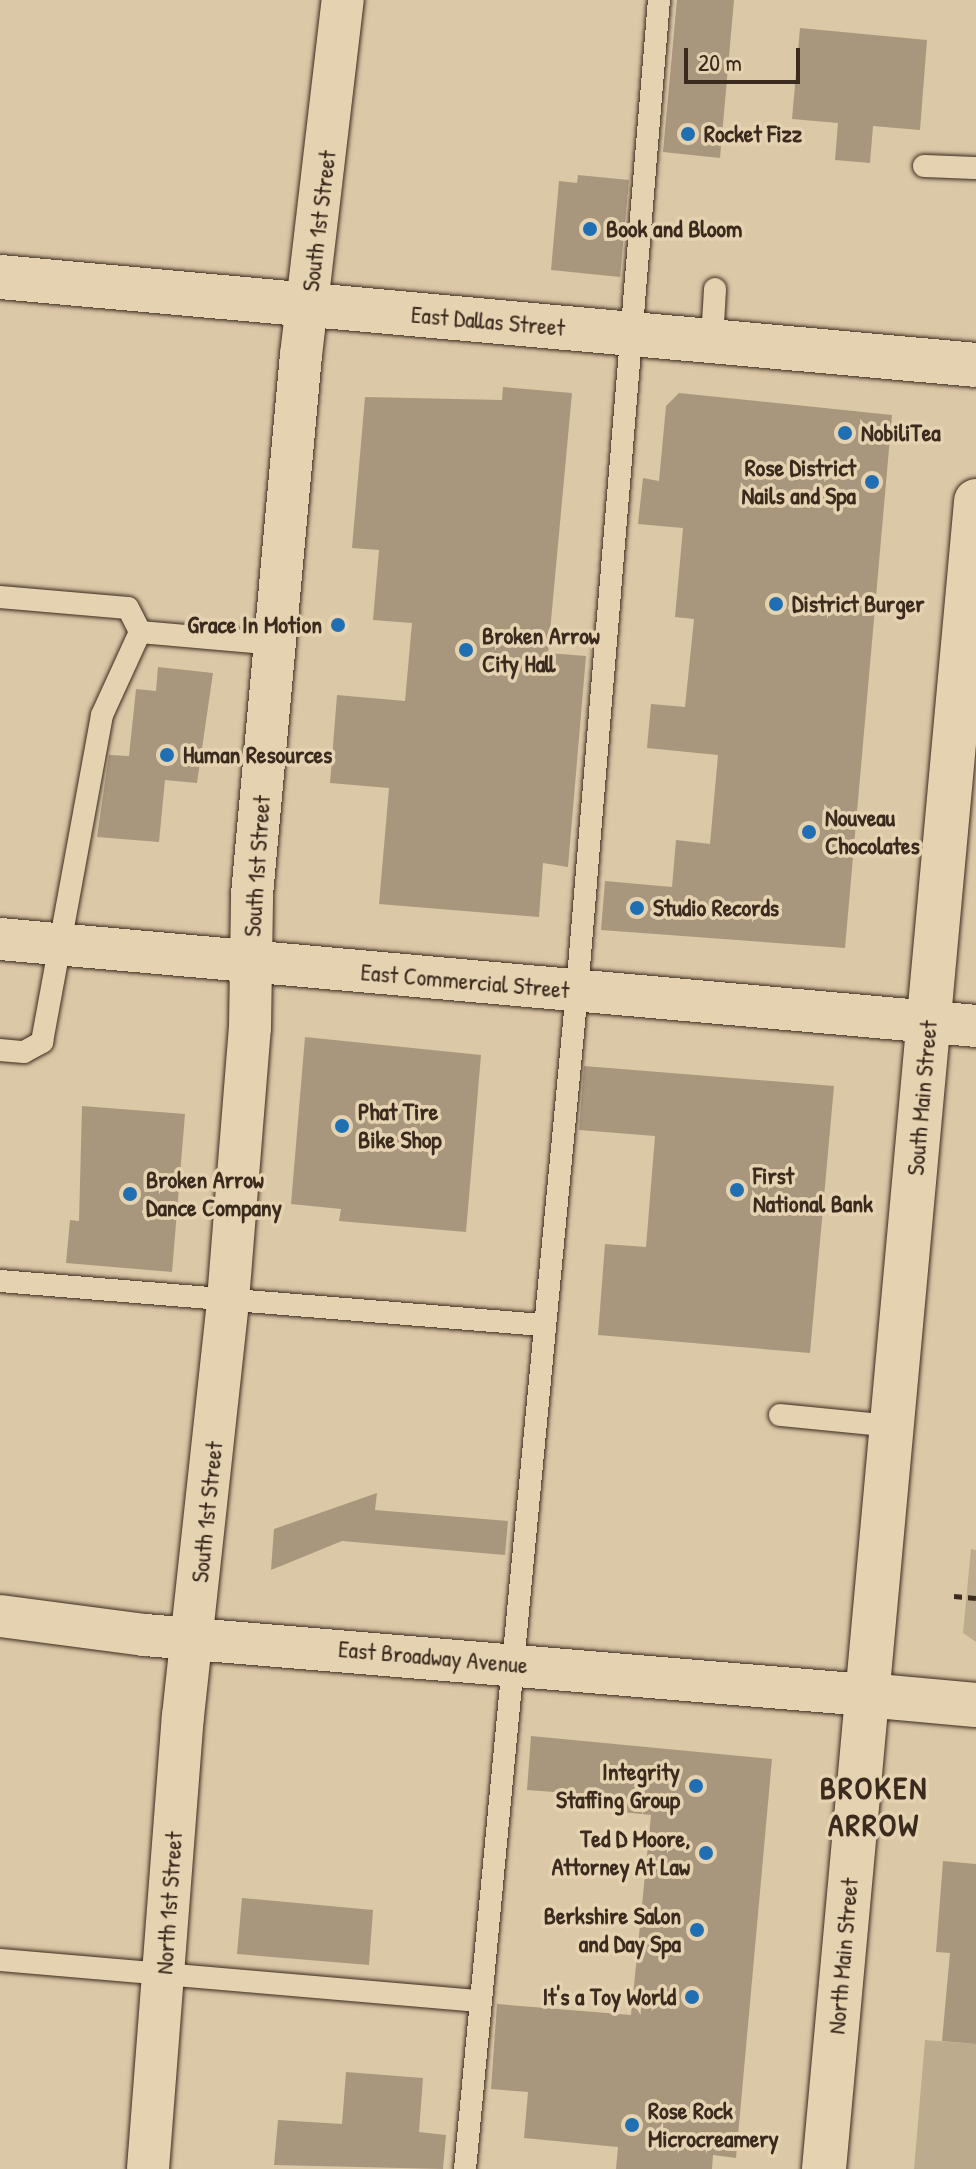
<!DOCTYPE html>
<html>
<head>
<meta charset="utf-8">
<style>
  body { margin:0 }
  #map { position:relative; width:976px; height:2169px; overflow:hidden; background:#dbc8a7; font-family:"Patrick Hand",sans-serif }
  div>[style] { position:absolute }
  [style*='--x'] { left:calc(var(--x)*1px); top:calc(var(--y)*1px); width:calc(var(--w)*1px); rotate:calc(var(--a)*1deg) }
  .green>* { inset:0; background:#bdab8e }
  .building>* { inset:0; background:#a9977d }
  .path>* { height:5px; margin-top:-2.5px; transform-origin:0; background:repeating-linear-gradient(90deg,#3b2a1e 0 8px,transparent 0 14px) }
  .roads { filter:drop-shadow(0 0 2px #3b2a1e) drop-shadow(0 0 2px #3b2a1e) }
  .service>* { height:22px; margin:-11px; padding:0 11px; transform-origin:11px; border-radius:11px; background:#e5d2b0 }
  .minor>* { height:42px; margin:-21px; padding:0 21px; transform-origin:21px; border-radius:21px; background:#e5d2b0 }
  .tertiary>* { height:44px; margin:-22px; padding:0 22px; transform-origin:22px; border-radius:22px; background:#e5d2b0 }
  .secondary>* { height:44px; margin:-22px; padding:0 22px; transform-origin:22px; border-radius:22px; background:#e5d2b0 }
  .dots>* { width:22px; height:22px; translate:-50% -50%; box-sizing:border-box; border:4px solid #e5d2b0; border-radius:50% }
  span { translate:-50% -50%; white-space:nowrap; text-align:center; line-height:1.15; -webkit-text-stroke:7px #e5d2b0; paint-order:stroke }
  .poi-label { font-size:24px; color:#3b2a1e; font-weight:700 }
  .left { translate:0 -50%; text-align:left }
  .right { translate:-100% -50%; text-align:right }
  .street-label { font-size:24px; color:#3b2a1e }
  .district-label { font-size:32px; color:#3b2a1e; font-weight:700; letter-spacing:2px }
  .scale { position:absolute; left:684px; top:48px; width:116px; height:36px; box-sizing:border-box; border:4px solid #3b2a1e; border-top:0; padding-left:10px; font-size:24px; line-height:28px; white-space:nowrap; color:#3b2a1e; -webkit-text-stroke:6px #e5d2b0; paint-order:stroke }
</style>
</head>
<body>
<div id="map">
  <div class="green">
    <i style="clip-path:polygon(971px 1549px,976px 1550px,976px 1642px,963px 1633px)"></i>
    <i style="clip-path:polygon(925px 2040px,976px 2044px,976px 2169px,914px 2169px)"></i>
  </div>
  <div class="building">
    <i style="clip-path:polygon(677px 0,734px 0,720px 158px,663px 152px)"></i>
    <i style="clip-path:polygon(800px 28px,927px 40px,920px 130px,873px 126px,870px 163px,835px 160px,838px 123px,792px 119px)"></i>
    <i style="clip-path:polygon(578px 175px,629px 180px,620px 277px,551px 270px,559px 181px,577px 183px)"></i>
    <i style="clip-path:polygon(503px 387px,572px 393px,548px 653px,586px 656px,568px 867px,543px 863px,539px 917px,379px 904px,389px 788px,330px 783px,337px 695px,405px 701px,412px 623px,373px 620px,379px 550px,352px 548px,365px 397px,502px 400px)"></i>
    <i style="clip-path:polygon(679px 393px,892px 415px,845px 948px,601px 930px,605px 881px,672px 887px,676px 840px,710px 844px,718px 755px,647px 748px,651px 704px,685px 707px,694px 619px,675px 617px,683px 528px,638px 524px,643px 478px,659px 481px,666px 406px)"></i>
    <i style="clip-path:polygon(158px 667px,213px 673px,197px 783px,165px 780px,159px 842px,97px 837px,109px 755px,129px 756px,136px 689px,156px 691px)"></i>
    <i style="clip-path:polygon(305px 1037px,481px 1055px,466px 1232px,339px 1221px,341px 1209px,291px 1204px)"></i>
    <i style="clip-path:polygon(584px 1066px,834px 1086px,810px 1353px,598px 1335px,605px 1244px,646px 1247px,655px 1136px,579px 1130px)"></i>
    <i style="clip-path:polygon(82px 1106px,185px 1114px,172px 1272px,66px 1263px,70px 1220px,79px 1221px)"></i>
    <i style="clip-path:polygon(377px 1493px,375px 1510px,508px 1521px,505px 1555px,342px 1541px,271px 1570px,274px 1529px)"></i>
    <i style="clip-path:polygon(531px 1736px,772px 1759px,736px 2158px,713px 2155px,712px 2169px,616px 2169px,618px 2147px,524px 2138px,528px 2092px,491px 2089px,497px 2004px,631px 2015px,651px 1815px,621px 1812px,622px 1797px,527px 1790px)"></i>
    <i style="clip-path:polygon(943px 1861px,976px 1864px,976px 2044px,942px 2041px,950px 1953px,936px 1952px)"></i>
    <i style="clip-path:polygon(242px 1898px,373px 1910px,369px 1965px,237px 1954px)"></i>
    <i style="clip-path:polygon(346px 2072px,423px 2078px,419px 2132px,446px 2135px,443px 2169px,274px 2165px,278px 2120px,342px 2124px)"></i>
  </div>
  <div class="path">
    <i style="--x:954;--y:1596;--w:22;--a:5"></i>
  </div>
  <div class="roads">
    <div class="service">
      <i style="--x:924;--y:166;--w:52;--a:2.2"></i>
      <i style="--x:712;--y:340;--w:51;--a:-86.6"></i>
      <i style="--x:0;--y:597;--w:128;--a:4.9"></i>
      <i style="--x:128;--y:608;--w:27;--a:63"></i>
      <i style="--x:140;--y:632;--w:137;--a:5"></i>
      <i style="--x:0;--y:1050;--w:24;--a:5"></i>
      <i style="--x:24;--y:1052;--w:21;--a:-29"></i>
      <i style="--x:42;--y:1042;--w:332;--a:-79.6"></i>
      <i style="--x:102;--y:715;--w:91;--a:-65.4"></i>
      <i style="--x:0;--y:1281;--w:544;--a:4.64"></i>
      <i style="--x:780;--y:1415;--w:113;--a:5.6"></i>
      <i style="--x:0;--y:1960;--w:479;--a:4.9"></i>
      <i style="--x:465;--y:2169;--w:1183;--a:-84.57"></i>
      <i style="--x:577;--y:991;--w:994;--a:-85.27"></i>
    </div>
    <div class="minor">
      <i style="--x:0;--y:939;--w:980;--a:5.09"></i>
      <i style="--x:0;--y:1616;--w:146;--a:7.5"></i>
      <i style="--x:145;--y:1635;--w:723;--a:4.76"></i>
      <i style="--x:148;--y:2169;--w:454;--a:-85.6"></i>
      <i style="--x:183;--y:1716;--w:418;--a:-83.8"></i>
      <i style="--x:228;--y:1300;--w:273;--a:-85.4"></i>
      <i style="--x:250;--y:1028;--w:133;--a:-89.1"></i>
      <i style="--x:252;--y:895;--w:542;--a:-84.82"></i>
      <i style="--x:301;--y:355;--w:357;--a:-83.3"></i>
    </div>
    <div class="tertiary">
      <i style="--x:0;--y:277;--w:980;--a:5.15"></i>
      <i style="--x:866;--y:1695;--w:110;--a:5.2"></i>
    </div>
    <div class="secondary">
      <i style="--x:824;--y:2169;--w:1675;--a:-84.79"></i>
    </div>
  </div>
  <div class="dots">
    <i style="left:688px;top:134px;background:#1f6fb2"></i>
    <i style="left:590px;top:229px;background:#1f6fb2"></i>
    <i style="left:845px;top:433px;background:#1f6fb2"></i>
    <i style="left:872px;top:482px;background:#1f6fb2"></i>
    <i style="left:776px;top:604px;background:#1f6fb2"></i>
    <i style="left:338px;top:625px;background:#1f6fb2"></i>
    <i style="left:466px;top:650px;background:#1f6fb2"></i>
    <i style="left:167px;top:755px;background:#1f6fb2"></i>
    <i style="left:809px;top:832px;background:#1f6fb2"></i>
    <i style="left:637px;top:908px;background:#1f6fb2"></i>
    <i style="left:342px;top:1126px;background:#1f6fb2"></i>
    <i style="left:737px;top:1190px;background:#1f6fb2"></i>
    <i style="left:130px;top:1194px;background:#1f6fb2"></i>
    <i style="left:696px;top:1786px;background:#1f6fb2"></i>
    <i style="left:706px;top:1853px;background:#1f6fb2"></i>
    <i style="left:697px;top:1930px;background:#1f6fb2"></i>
    <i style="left:692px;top:1997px;background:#1f6fb2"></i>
    <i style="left:632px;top:2125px;background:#1f6fb2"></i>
  </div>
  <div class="poi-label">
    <span class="left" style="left:704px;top:134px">Rocket Fizz</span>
    <span class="left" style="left:606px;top:229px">Book and Bloom</span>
    <span class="left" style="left:861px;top:433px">NobiliTea</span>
    <span class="right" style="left:856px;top:482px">Rose District<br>Nails and Spa</span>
    <span class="left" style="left:792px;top:604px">District Burger</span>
    <span class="right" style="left:322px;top:625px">Grace In Motion</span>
    <span class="left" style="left:482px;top:650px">Broken Arrow<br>City Hall</span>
    <span class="left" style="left:183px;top:755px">Human Resources</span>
    <span class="left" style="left:825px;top:832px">Nouveau<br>Chocolates</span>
    <span class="left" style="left:653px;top:908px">Studio Records</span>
    <span class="left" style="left:358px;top:1126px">Phat Tire<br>Bike Shop</span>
    <span class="left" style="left:753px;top:1190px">First<br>National Bank</span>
    <span class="left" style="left:146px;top:1194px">Broken Arrow<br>Dance Company</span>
    <span class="right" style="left:680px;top:1786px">Integrity<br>Staffing Group</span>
    <span class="right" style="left:690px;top:1853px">Ted D Moore,<br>Attorney At Law</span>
    <span class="right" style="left:681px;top:1930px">Berkshire Salon<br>and Day Spa</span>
    <span class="right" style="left:676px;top:1997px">It's a Toy World</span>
    <span class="left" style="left:648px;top:2125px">Rose Rock<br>Microcreamery</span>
  </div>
  <div class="street-label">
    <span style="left:319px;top:221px;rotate:-83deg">South 1st Street</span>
    <span style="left:488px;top:321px;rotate:5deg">East Dallas Street</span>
    <span style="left:257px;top:866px;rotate:-86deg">South 1st Street</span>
    <span style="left:465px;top:981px;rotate:5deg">East Commercial Street</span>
    <span style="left:922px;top:1098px;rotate:-85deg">South Main Street</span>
    <span style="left:207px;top:1512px;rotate:-84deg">South 1st Street</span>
    <span style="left:433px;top:1657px;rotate:5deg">East Broadway Avenue</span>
    <span style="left:169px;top:1903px;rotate:-86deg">North 1st Street</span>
    <span style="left:843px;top:1956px;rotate:-85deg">North Main Street</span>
  </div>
  <div class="district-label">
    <span style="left:874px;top:1807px">BROKEN<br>ARROW</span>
  </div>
  <div class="scale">20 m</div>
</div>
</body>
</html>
